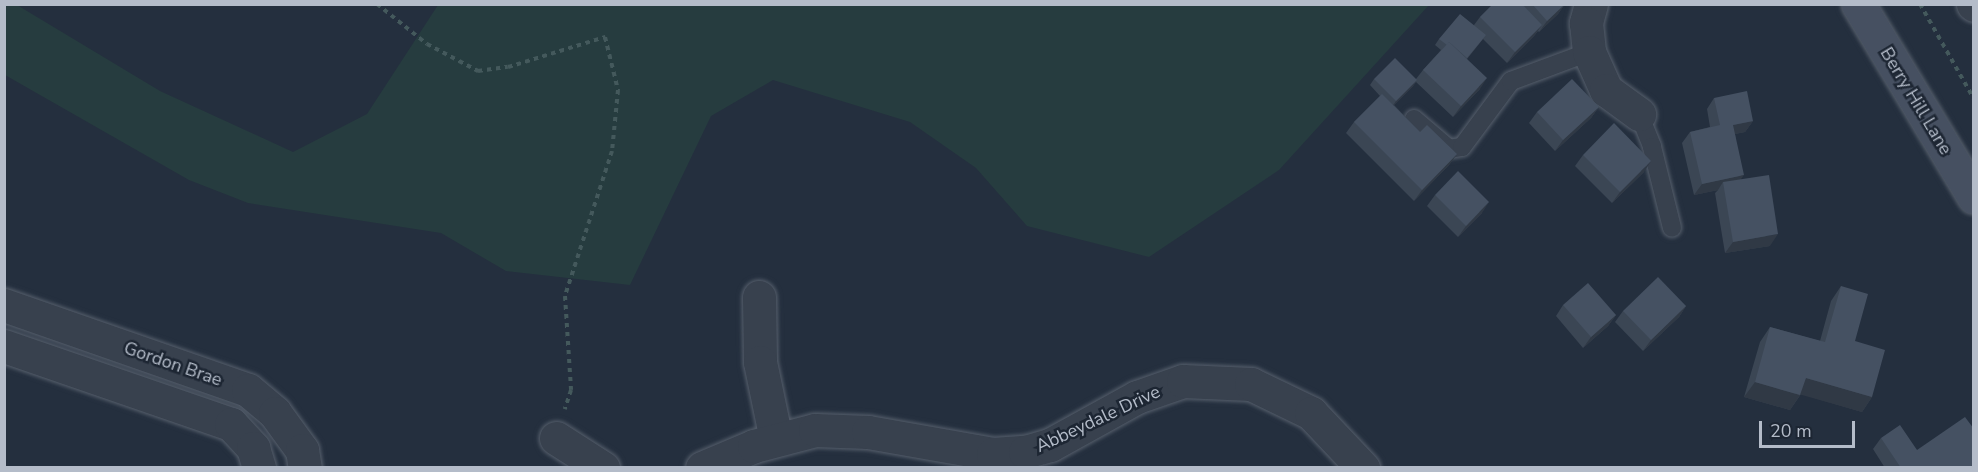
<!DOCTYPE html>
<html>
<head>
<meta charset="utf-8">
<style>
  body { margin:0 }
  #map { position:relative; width:1978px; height:472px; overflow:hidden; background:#242f3e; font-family:"Nunito Sans",sans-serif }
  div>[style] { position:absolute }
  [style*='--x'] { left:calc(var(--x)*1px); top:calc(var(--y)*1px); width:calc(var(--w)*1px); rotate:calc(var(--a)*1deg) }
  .green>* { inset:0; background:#263c3f }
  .path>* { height:4px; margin-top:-2px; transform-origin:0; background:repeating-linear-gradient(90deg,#44595c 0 4.5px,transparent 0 9px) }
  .roads { filter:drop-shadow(0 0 2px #565f6c) drop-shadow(0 0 2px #565f6c) }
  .lane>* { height:18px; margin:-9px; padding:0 9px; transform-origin:9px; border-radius:9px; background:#38414e }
  .street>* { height:33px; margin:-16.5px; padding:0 16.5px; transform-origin:16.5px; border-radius:16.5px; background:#38414e }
  .secondary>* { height:33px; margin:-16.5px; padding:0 16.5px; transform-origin:16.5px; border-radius:16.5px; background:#465061 }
  .wall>* { inset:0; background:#3b4654 }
  .shaded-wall>* { inset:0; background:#303945 }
  .building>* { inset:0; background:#455162 }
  span { translate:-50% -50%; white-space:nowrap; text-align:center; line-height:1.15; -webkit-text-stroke:5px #1d2633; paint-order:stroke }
  .street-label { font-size:18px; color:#b4bcc9 }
  .frame { position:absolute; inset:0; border:6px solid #b4bcc9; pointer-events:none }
  .scale { position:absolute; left:1759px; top:421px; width:96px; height:27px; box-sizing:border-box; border:3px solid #b4bcc9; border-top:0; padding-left:8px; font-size:18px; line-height:21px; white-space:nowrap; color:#b4bcc9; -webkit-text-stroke:4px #1d2633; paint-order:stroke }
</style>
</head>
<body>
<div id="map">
  <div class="green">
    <i style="clip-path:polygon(5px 4px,17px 5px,160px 91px,293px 152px,367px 114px,438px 5px,1429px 5px,1279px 170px,1149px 257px,1027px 226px,976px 168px,910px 122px,773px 80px,711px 116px,630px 285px,506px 271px,441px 233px,248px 203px,189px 180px,5px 75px)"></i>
  </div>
  <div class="path">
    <i style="--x:377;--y:4;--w:64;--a:38.7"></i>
    <i style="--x:427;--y:44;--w:58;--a:27.9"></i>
    <i style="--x:478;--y:71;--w:30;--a:-8"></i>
    <i style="--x:508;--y:67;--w:102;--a:-17.2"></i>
    <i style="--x:605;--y:37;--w:55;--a:76.2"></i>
    <i style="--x:618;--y:90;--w:61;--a:95.6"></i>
    <i style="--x:612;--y:151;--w:152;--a:108"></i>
    <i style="--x:565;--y:296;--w:94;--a:86.3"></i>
    <i style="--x:571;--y:390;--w:20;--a:108"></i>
    <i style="--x:1920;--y:4;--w:109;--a:60.4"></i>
  </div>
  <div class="roads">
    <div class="lane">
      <i style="--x:1639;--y:114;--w:35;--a:68"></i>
      <i style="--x:1652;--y:147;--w:83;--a:76.1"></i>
      <i style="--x:1414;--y:119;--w:46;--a:40.6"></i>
      <i style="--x:1449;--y:149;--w:13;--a:-9"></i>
      <i style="--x:1462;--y:147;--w:82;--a:-53.4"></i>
      <i style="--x:1511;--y:81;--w:83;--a:-20.4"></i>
    </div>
    <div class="street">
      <i style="--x:1591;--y:4;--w:20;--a:105"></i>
      <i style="--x:1586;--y:23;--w:29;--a:84"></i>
      <i style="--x:1589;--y:52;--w:42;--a:65.9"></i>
      <i style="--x:1606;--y:90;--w:41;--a:36"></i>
      <i style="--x:1973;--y:4;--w:1;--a:45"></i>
      <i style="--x:759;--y:297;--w:65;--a:89.1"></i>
      <i style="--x:760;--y:362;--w:79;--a:78.3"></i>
      <i style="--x:4;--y:305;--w:258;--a:19.2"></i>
      <i style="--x:248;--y:390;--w:35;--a:40"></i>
      <i style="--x:275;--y:413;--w:46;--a:53.9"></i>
      <i style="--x:302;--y:450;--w:18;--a:81"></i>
      <i style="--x:4;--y:346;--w:240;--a:19"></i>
      <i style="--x:231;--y:424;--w:33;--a:47"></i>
      <i style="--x:253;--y:448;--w:21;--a:73"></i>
      <i style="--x:556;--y:438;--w:56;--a:32.6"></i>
      <i style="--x:702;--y:468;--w:56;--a:-22.9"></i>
      <i style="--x:754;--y:446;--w:63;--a:-14.7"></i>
      <i style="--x:815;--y:430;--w:53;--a:2.2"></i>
      <i style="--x:868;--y:432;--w:127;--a:10"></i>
      <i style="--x:993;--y:454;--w:32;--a:-4"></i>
      <i style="--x:1025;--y:452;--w:26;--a:-16"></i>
      <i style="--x:1050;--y:445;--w:99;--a:-28.9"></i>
      <i style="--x:1137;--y:397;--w:49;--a:-19.2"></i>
      <i style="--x:1183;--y:381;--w:68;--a:2.5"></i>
      <i style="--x:1251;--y:384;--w:67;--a:25.8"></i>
      <i style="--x:1311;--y:413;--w:76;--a:46.6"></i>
    </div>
    <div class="secondary">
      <i style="--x:1858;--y:4;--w:225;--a:59"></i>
    </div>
  </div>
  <div class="wall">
    <i style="clip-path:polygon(1493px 4px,1565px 4px,1558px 14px,1539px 32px,1538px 31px,1534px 36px,1507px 63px,1483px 39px,1467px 59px,1480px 89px,1453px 117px,1416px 82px,1413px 86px,1394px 105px,1420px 132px,1457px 154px,1449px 165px,1414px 201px,1346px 133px,1354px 122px,1380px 96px,1370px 85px,1374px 79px,1416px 79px,1423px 70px,1441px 50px,1435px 45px,1439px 39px,1474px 25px,1480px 17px)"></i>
    <i style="clip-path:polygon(1714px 98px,1753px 121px,1745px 132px,1735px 134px,1741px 179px,1770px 246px,1725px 253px,1715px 193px,1718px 190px,1694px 195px,1682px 143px,1690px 132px,1710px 127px,1707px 109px)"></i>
    <i style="clip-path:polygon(1599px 107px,1591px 118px,1555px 151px,1529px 123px,1537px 112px)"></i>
    <i style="clip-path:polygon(1583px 155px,1644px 172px,1612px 203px,1575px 166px)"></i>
    <i style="clip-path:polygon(1435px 195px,1482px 213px,1458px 237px,1427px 206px)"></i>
    <i style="clip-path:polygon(1841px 286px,1855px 341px,1872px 397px,1862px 412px,1801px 394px,1790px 410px,1744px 397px,1760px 342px,1770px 327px,1820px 341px,1831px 301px)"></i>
    <i style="clip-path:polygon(1563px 305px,1616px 315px,1608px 326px,1583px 348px,1556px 316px)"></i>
    <i style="clip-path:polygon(1686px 306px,1679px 317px,1643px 351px,1615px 322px,1623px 311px)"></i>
    <i style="clip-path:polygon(1881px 438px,1917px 450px,1974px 468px,1885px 468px,1873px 449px)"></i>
  </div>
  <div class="shaded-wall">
    <i style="clip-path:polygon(1565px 4px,1558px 14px,1539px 32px,1547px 21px)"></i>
    <i style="clip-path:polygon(1542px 25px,1534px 36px,1507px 63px,1515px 52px)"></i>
    <i style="clip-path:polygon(1487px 78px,1480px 89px,1453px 117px,1461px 106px)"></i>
    <i style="clip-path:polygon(1417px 80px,1413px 86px,1392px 107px,1396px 101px)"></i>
    <i style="clip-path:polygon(1599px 107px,1591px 118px,1555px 151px,1563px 140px)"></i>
    <i style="clip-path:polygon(1753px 121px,1745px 132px,1725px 136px,1733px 125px)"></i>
    <i style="clip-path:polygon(1457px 154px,1449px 165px,1414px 201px,1422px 190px)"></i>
    <i style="clip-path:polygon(1651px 161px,1644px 172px,1612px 203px,1620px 192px)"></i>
    <i style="clip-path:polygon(1744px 175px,1736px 186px,1723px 182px,1718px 190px,1694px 195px,1702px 184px)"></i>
    <i style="clip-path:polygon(1489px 202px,1482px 213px,1458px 237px,1466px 226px)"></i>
    <i style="clip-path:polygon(1778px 234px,1770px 246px,1725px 253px,1733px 242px)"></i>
    <i style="clip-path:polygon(1686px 306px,1679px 317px,1643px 351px,1651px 340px)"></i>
    <i style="clip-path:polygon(1616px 315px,1608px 326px,1583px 348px,1591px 337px)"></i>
    <i style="clip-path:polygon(1806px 378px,1872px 397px,1862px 412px,1795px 393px)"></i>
    <i style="clip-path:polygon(1755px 382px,1800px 395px,1790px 410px,1744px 397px)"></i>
  </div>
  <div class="building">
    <i style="clip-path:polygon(1493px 4px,1522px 4px,1542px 25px,1515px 52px,1480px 17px)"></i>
    <i style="clip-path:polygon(1532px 4px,1565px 4px,1547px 21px)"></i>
    <i style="clip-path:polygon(1460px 14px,1486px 35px,1467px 58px,1449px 42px,1447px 45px,1439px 39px)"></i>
    <i style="clip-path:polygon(1449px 42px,1487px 78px,1461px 106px,1423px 70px)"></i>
    <i style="clip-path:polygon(1395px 58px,1417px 80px,1396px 101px,1374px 79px)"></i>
    <i style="clip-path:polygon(1572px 79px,1599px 107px,1563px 140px,1537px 112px)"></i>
    <i style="clip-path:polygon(1747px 91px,1753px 121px,1733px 125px,1744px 175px,1702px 184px,1690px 132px,1720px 125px,1714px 98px)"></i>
    <i style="clip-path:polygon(1382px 94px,1420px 132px,1427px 125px,1457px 154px,1422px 190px,1354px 122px)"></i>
    <i style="clip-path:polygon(1614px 123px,1651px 161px,1620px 192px,1583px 155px)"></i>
    <i style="clip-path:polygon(1458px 171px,1489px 202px,1466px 226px,1435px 195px)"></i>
    <i style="clip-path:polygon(1769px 175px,1778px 234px,1733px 242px,1723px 182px)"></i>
    <i style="clip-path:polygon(1658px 277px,1686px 306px,1651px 340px,1623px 311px)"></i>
    <i style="clip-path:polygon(1588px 283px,1616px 315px,1591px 337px,1563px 305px)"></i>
    <i style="clip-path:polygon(1841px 286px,1868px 294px,1855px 341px,1885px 350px,1872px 397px,1806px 378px,1800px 395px,1755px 382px,1770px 327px,1825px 342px)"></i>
    <i style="clip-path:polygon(1965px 417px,1974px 429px,1974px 468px,1901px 468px,1881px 438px,1900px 425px,1917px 450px)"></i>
  </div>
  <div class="street-label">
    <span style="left:1916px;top:101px;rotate:59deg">Berry Hill Lane</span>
    <span style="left:173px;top:364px;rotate:19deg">Gordon Brae</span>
    <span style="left:1098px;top:419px;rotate:-25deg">Abbeydale Drive</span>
  </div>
  <div class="frame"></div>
  <div class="scale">20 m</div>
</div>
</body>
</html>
